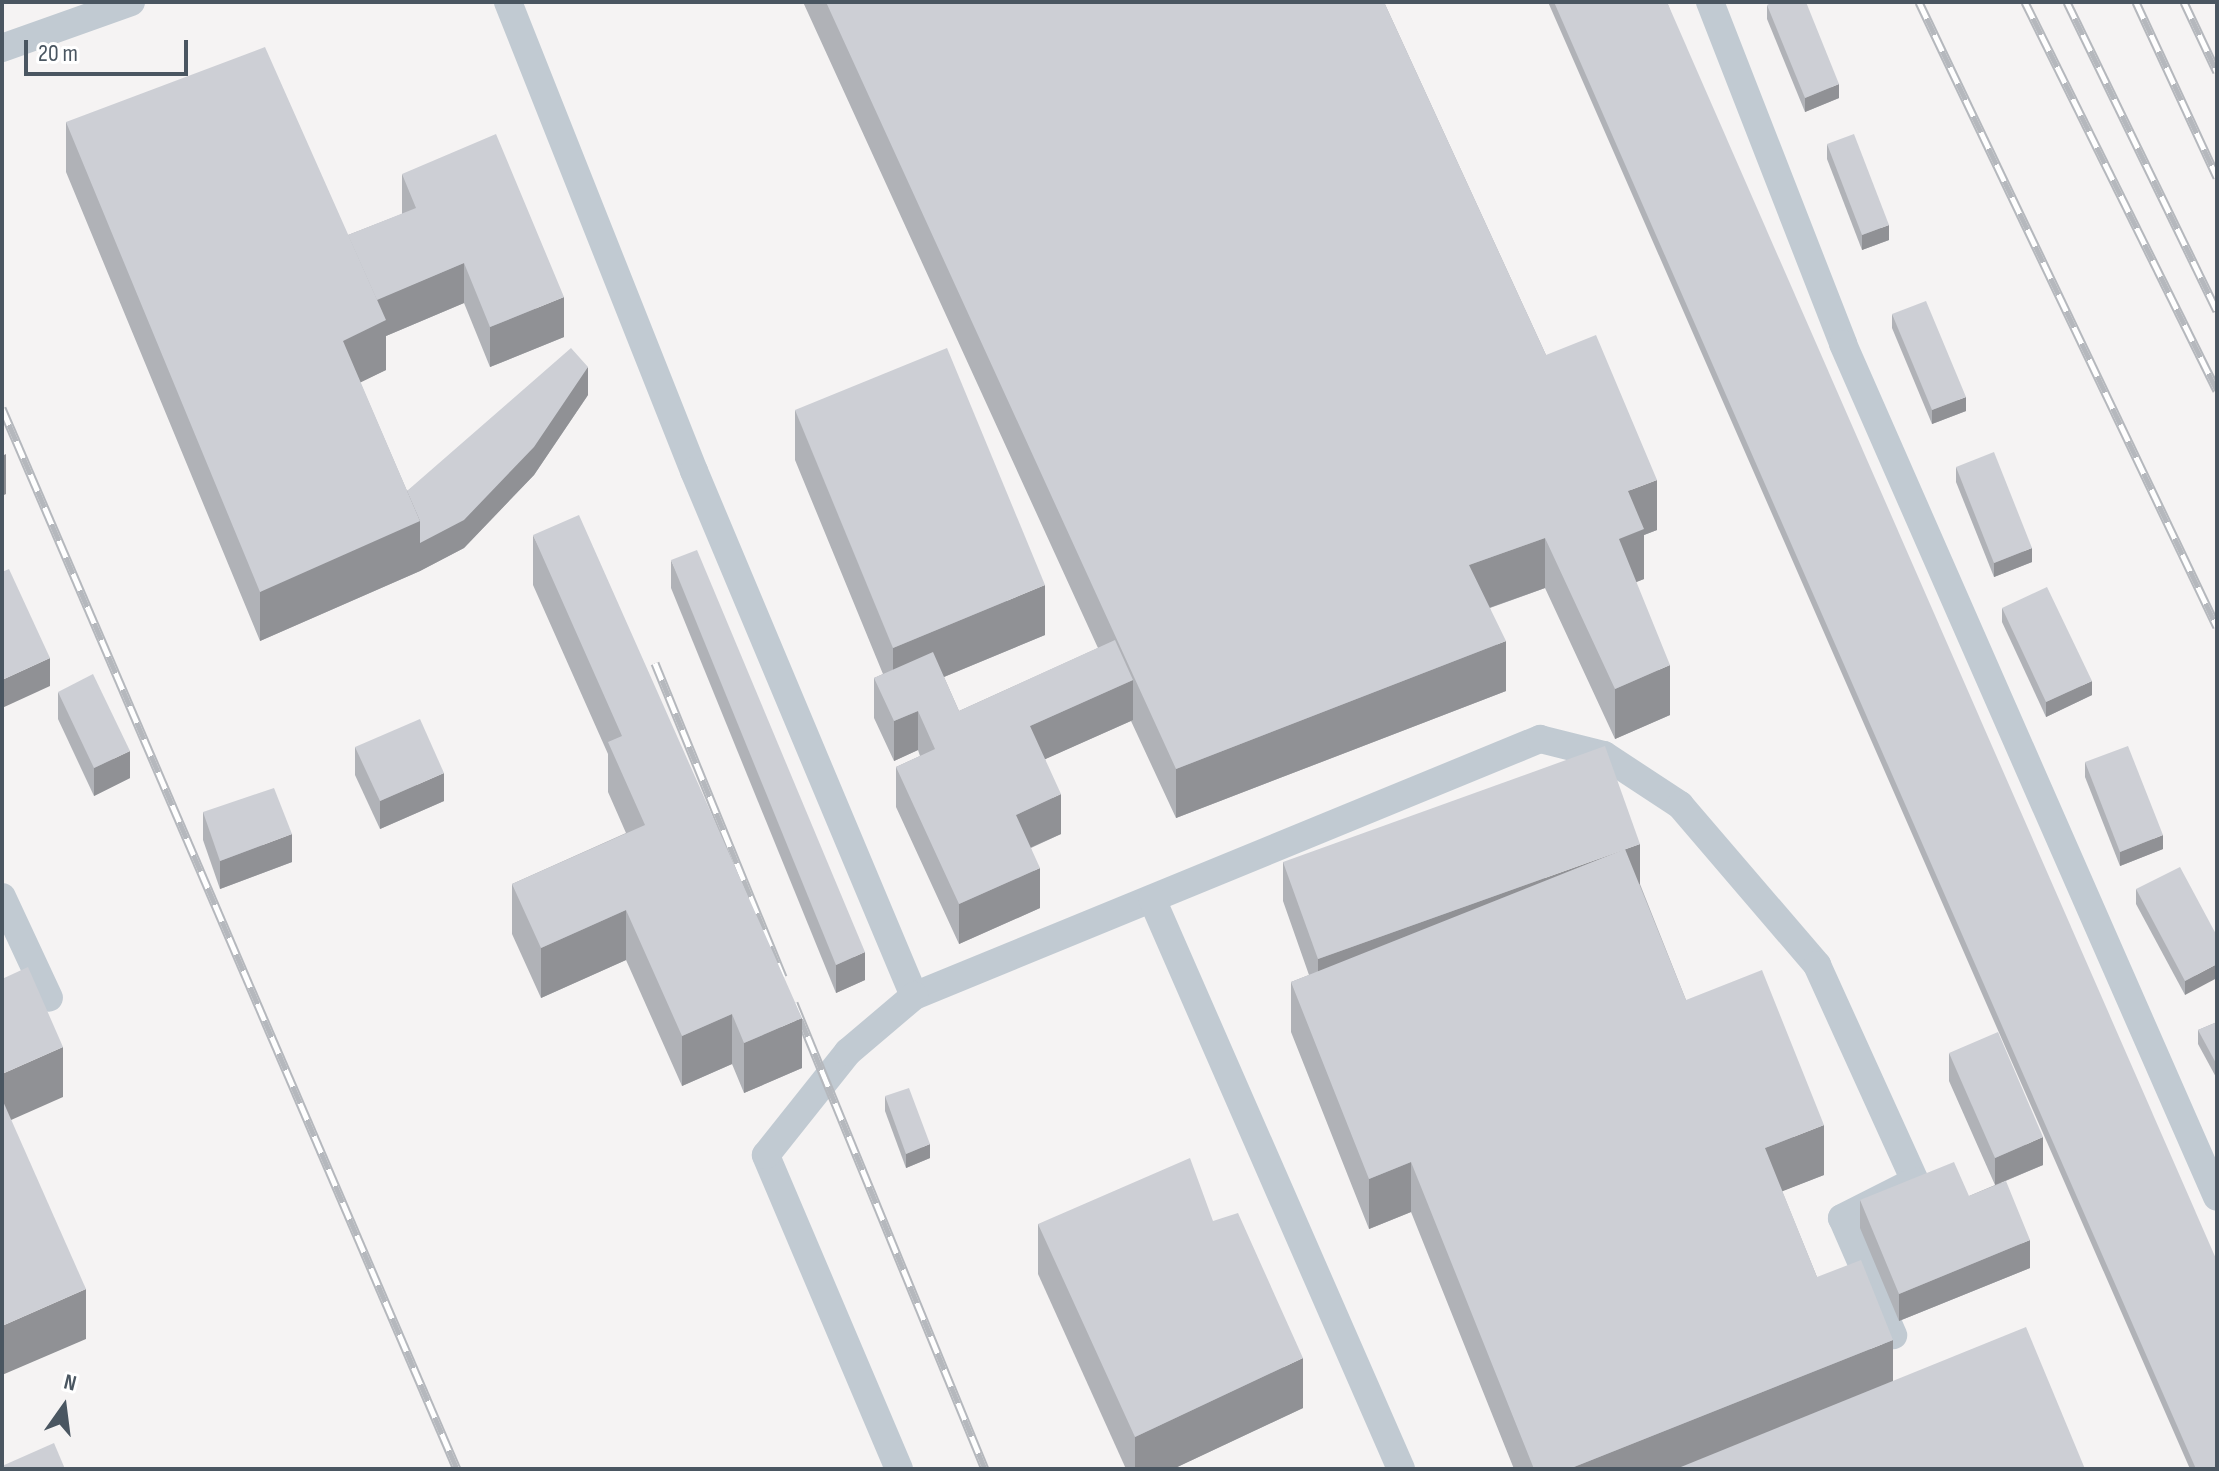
<!DOCTYPE html>
<html>
<head>
<meta charset="utf-8">
<style>
  body { margin:0 }
  #map { position:relative; width:2219px; height:1471px; overflow:hidden; background:#f5f3f3; font-family:"Sofia Sans Condensed",sans-serif }
  div>[style] { position:absolute }
  [style*='--x'] { left:calc(var(--x)*1px); top:calc(var(--y)*1px); width:calc(var(--w)*1px); rotate:calc(var(--a)*1deg) }
  .service>* { height:28px; margin:-14px; padding:0 14px; transform-origin:14px; border-radius:14px; background:#c1cad2 }
  .rail>* { height:9px; margin-top:-4.5px; transform-origin:0; background:repeating-linear-gradient(90deg,#fff 0 18px,#b5b8bd 0 36px); box-sizing:border-box; border-block:2px solid #b5b8bd }
  .wall>* { inset:0; background:#b0b2b7 }
  .shaded-wall>* { inset:0; background:#909195 }
  .building>* { inset:0; background:#cdcfd5 }
  span { translate:-50% -50%; white-space:nowrap; text-align:center; line-height:1.15; -webkit-text-stroke:6px #fff; paint-order:stroke }
  .frame { position:absolute; inset:0; border:4px solid #4a5661; pointer-events:none }
  .north { position:absolute; left:24px; top:1367px; width:80px; height:80px; -webkit-text-stroke:6px #fff; paint-order:stroke; rotate:14deg; font-size:22px; font-weight:700; line-height:32px; text-align:center; color:#4a5661 }
  .north::after { content:''; display:block; margin:auto; width:28px; height:36px; background:#4a5661; clip-path:polygon(50% 0,100% 100%,50% 72%,0 100%) }
  .scale { position:absolute; left:24px; top:40px; width:164px; height:36px; box-sizing:border-box; border:4px solid #4a5661; border-top:0; padding-left:10px; font-size:24px; line-height:28px; white-space:nowrap; color:#4a5661; -webkit-text-stroke:6px #fff; paint-order:stroke }
</style>
</head>
<body>
<div id="map">
  <div class="service">
    <i style="--x:508;--y:2;--w:505;--a:68.37"></i>
    <i style="--x:694;--y:471;--w:569;--a:67.26"></i>
    <i style="--x:914;--y:996;--w:677;--a:-22.32"></i>
    <i style="--x:1540;--y:739;--w:66;--a:14"></i>
    <i style="--x:1604;--y:755;--w:91;--a:33.3"></i>
    <i style="--x:1680;--y:805;--w:211;--a:49.4"></i>
    <i style="--x:1817;--y:965;--w:237;--a:65.6"></i>
    <i style="--x:1915;--y:1181;--w:82;--a:153.1"></i>
    <i style="--x:1842;--y:1218;--w:128;--a:66.4"></i>
    <i style="--x:1710;--y:2;--w:367;--a:68.7"></i>
    <i style="--x:1843;--y:344;--w:931;--a:66.32"></i>
    <i style="--x:2;--y:48;--w:137;--a:-19.6"></i>
    <i style="--x:2;--y:897;--w:111;--a:65"></i>
    <i style="--x:1152;--y:899;--w:622;--a:66.4"></i>
    <i style="--x:899;--y:1469;--w:341;--a:-113"></i>
    <i style="--x:766;--y:1155;--w:132;--a:-51.5"></i>
    <i style="--x:848;--y:1052;--w:87;--a:-40.3"></i>
  </div>
  <div class="rail">
    <i style="--x:1919;--y:2;--w:692;--a:64.51"></i>
    <i style="--x:2025;--y:2;--w:433;--a:63.7"></i>
    <i style="--x:2067;--y:2;--w:343;--a:64.1"></i>
    <i style="--x:2136;--y:2;--w:193;--a:65.2"></i>
    <i style="--x:2184;--y:2;--w:77;--a:64.8"></i>
    <i style="--x:2;--y:408;--w:1154;--a:66.79"></i>
    <i style="--x:655;--y:663;--w:339;--a:67.8"></i>
    <i style="--x:794;--y:1003;--w:504;--a:67.71"></i>
  </div>
  <div class="wall">
    <i style="clip-path:polygon(803px 2px,1384px 2px,1546px 355px,1657px 530px,1644px 535px,1644px 579px,1636px 582px,1670px 715px,1615px 739px,1545px 588px,1490px 608px,1506px 691px,1176px 818px,1131px 721px,1045px 759px,1061px 834px,1031px 848px,1040px 908px,959px 944px,896px 807px,896px 767px,920px 756px,918px 750px,894px 761px,874px 718px,874px 678px,883px 674px,795px 460px,795px 410px,1045px 635px,944px 677px,959px 711px,1098px 648px)"></i>
    <i style="clip-path:polygon(1548px 2px,1667px 2px,2217px 1469px,2190px 1469px)"></i>
    <i style="clip-path:polygon(1767px 5px,1839px 98px,1805px 112px,1767px 19px)"></i>
    <i style="clip-path:polygon(66px 122px,348px 235px,402px 214px,402px 174px,564px 337px,490px 367px,464px 303px,386px 336px,386px 370px,360px 382px,407px 491px,588px 395px,534px 475px,464px 548px,420px 571px,260px 641px,66px 172px)"></i>
    <i style="clip-path:polygon(1827px 144px,1889px 240px,1862px 250px,1827px 159px)"></i>
    <i style="clip-path:polygon(1892px 314px,1966px 411px,1932px 424px,1892px 328px)"></i>
    <i style="clip-path:polygon(1956px 467px,2032px 562px,1994px 577px,1956px 482px)"></i>
    <i style="clip-path:polygon(533px 535px,802px 1068px,744px 1093px,732px 1064px,682px 1086px,626px 960px,541px 998px,512px 934px,512px 884px,626px 833px,608px 792px,608px 754px,533px 585px)"></i>
    <i style="clip-path:polygon(671px 560px,865px 980px,836px 993px,671px 588px)"></i>
    <i style="clip-path:polygon(2002px 608px,2092px 695px,2046px 717px,2002px 622px)"></i>
    <i style="clip-path:polygon(58px 692px,130px 778px,94px 796px,58px 719px)"></i>
    <i style="clip-path:polygon(355px 747px,444px 801px,380px 829px,355px 775px)"></i>
    <i style="clip-path:polygon(2085px 762px,2163px 849px,2120px 866px,2085px 777px)"></i>
    <i style="clip-path:polygon(203px 812px,292px 862px,220px 889px,203px 840px)"></i>
    <i style="clip-path:polygon(1283px 862px,1640px 884px,1686px 1000px,1824px 1175px,1782px 1191px,1817px 1277px,1893px 1381px,2085px 1469px,1514px 1469px,1411px 1212px,1369px 1229px,1291px 1032px,1291px 982px,1309px 975px,1283px 901px)"></i>
    <i style="clip-path:polygon(2136px 889px,2217px 936px,2185px 995px,2136px 904px)"></i>
    <i style="clip-path:polygon(2217px 1022px,2217px 1079px,2198px 1044px,2198px 1030px)"></i>
    <i style="clip-path:polygon(1949px 1053px,2043px 1165px,2001px 1183px,2030px 1268px,1899px 1321px,1860px 1228px,1860px 1200px,1969px 1196px,1995px 1185px,1949px 1081px)"></i>
    <i style="clip-path:polygon(885px 1096px,930px 1158px,906px 1168px,885px 1111px)"></i>
    <i style="clip-path:polygon(1213px 1221px,1303px 1408px,1173px 1469px,1126px 1469px,1038px 1274px,1038px 1224px)"></i>
  </div>
  <div class="shaded-wall">
    <i style="clip-path:polygon(1839px 84px,1839px 98px,1805px 112px,1805px 98px)"></i>
    <i style="clip-path:polygon(1889px 225px,1889px 240px,1862px 250px,1862px 235px)"></i>
    <i style="clip-path:polygon(464px 263px,464px 303px,386px 336px,386px 370px,343px 391px,343px 341px,375px 300px)"></i>
    <i style="clip-path:polygon(564px 297px,564px 337px,490px 367px,490px 327px)"></i>
    <i style="clip-path:polygon(588px 367px,588px 395px,534px 475px,464px 548px,420px 571px,260px 641px,260px 592px)"></i>
    <i style="clip-path:polygon(1966px 397px,1966px 411px,1932px 424px,1932px 410px)"></i>
    <i style="clip-path:polygon(6px 454px,6px 494px,2px 496px,2px 456px)"></i>
    <i style="clip-path:polygon(1657px 480px,1657px 530px,1644px 535px,1644px 579px,1619px 589px,1619px 539px,1628px 491px)"></i>
    <i style="clip-path:polygon(1545px 538px,1545px 588px,1469px 615px,1469px 565px)"></i>
    <i style="clip-path:polygon(2032px 548px,2032px 562px,1994px 577px,1994px 563px)"></i>
    <i style="clip-path:polygon(1045px 585px,1045px 635px,893px 698px,893px 648px)"></i>
    <i style="clip-path:polygon(1506px 641px,1506px 691px,1176px 818px,1176px 769px)"></i>
    <i style="clip-path:polygon(50px 658px,50px 686px,2px 708px,2px 680px)"></i>
    <i style="clip-path:polygon(1670px 665px,1670px 715px,1615px 739px,1615px 689px)"></i>
    <i style="clip-path:polygon(1133px 680px,1133px 720px,1030px 766px,1030px 726px)"></i>
    <i style="clip-path:polygon(2092px 681px,2092px 695px,2046px 717px,2046px 702px)"></i>
    <i style="clip-path:polygon(918px 711px,918px 750px,894px 761px,894px 721px)"></i>
    <i style="clip-path:polygon(130px 751px,130px 778px,94px 796px,94px 768px)"></i>
    <i style="clip-path:polygon(444px 773px,444px 801px,380px 829px,380px 801px)"></i>
    <i style="clip-path:polygon(1061px 794px,1061px 834px,1016px 854px,1016px 815px)"></i>
    <i style="clip-path:polygon(292px 834px,292px 862px,220px 889px,220px 861px)"></i>
    <i style="clip-path:polygon(2163px 835px,2163px 849px,2120px 866px,2120px 852px)"></i>
    <i style="clip-path:polygon(1640px 844px,1640px 884px,1318px 999px,1318px 959px)"></i>
    <i style="clip-path:polygon(1040px 868px,1040px 908px,959px 944px,959px 904px)"></i>
    <i style="clip-path:polygon(626px 910px,626px 960px,541px 998px,541px 948px)"></i>
    <i style="clip-path:polygon(865px 952px,865px 980px,836px 993px,836px 965px)"></i>
    <i style="clip-path:polygon(2217px 964px,2217px 978px,2185px 995px,2185px 981px)"></i>
    <i style="clip-path:polygon(732px 1014px,732px 1064px,682px 1086px,682px 1036px)"></i>
    <i style="clip-path:polygon(802px 1018px,802px 1068px,744px 1093px,744px 1043px)"></i>
    <i style="clip-path:polygon(63px 1047px,63px 1097px,2px 1124px,2px 1074px)"></i>
    <i style="clip-path:polygon(1824px 1125px,1824px 1175px,1765px 1198px,1765px 1148px)"></i>
    <i style="clip-path:polygon(2043px 1137px,2043px 1165px,1995px 1185px,1995px 1158px)"></i>
    <i style="clip-path:polygon(930px 1144px,930px 1158px,906px 1168px,906px 1154px)"></i>
    <i style="clip-path:polygon(1411px 1162px,1411px 1212px,1369px 1229px,1369px 1179px)"></i>
    <i style="clip-path:polygon(2030px 1240px,2030px 1268px,1899px 1321px,1899px 1294px)"></i>
    <i style="clip-path:polygon(86px 1289px,86px 1339px,2px 1375px,2px 1326px)"></i>
    <i style="clip-path:polygon(1893px 1340px,1893px 1390px,1694px 1469px,1569px 1469px)"></i>
    <i style="clip-path:polygon(1303px 1358px,1303px 1408px,1173px 1469px,1135px 1469px,1135px 1437px)"></i>
  </div>
  <div class="building">
    <i style="clip-path:polygon(826px 2px,1384px 2px,1546px 355px,1596px 335px,1657px 480px,1628px 491px,1644px 529px,1619px 539px,1670px 665px,1615px 689px,1545px 538px,1469px 565px,1506px 641px,1176px 769px)"></i>
    <i style="clip-path:polygon(1554px 2px,1667px 2px,2217px 1261px,2217px 1469px,2196px 1469px)"></i>
    <i style="clip-path:polygon(1773px 2px,1806px 2px,1839px 84px,1805px 98px,1767px 5px)"></i>
    <i style="clip-path:polygon(265px 47px,386px 320px,343px 341px,420px 521px,260px 592px,66px 122px)"></i>
    <i style="clip-path:polygon(496px 134px,564px 297px,490px 327px,464px 263px,377px 300px,348px 235px,416px 208px,402px 174px)"></i>
    <i style="clip-path:polygon(1854px 134px,1889px 225px,1862px 235px,1827px 144px)"></i>
    <i style="clip-path:polygon(1926px 301px,1966px 397px,1932px 410px,1892px 314px)"></i>
    <i style="clip-path:polygon(571px 348px,588px 367px,534px 447px,464px 520px,420px 543px,420px 521px,407px 491px)"></i>
    <i style="clip-path:polygon(947px 348px,1045px 585px,893px 648px,795px 410px)"></i>
    <i style="clip-path:polygon(1994px 452px,2032px 548px,1994px 563px,1956px 467px)"></i>
    <i style="clip-path:polygon(579px 515px,802px 1018px,744px 1043px,732px 1014px,682px 1036px,626px 910px,541px 948px,512px 884px,645px 825px,608px 742px,622px 736px,533px 535px)"></i>
    <i style="clip-path:polygon(697px 550px,865px 952px,836px 965px,671px 560px)"></i>
    <i style="clip-path:polygon(9px 569px,50px 658px,2px 680px,2px 572px)"></i>
    <i style="clip-path:polygon(2047px 587px,2092px 681px,2046px 702px,2002px 608px)"></i>
    <i style="clip-path:polygon(1115px 640px,1133px 680px,1030px 726px,1061px 794px,1016px 815px,1040px 868px,959px 904px,896px 767px,935px 749px,918px 711px,894px 721px,874px 678px,933px 652px,959px 711px)"></i>
    <i style="clip-path:polygon(93px 674px,130px 751px,94px 768px,58px 692px)"></i>
    <i style="clip-path:polygon(420px 719px,444px 773px,380px 801px,355px 747px)"></i>
    <i style="clip-path:polygon(1605px 746px,1640px 844px,1318px 959px,1283px 862px)"></i>
    <i style="clip-path:polygon(2128px 746px,2163px 835px,2120px 852px,2085px 762px)"></i>
    <i style="clip-path:polygon(274px 788px,292px 834px,220px 861px,203px 812px)"></i>
    <i style="clip-path:polygon(1625px 849px,1686px 1000px,1762px 970px,1824px 1125px,1765px 1148px,1817px 1277px,1861px 1260px,1893px 1340px,1569px 1469px,1534px 1469px,1411px 1162px,1369px 1179px,1291px 982px)"></i>
    <i style="clip-path:polygon(2180px 867px,2217px 936px,2217px 964px,2185px 981px,2136px 889px)"></i>
    <i style="clip-path:polygon(28px 967px,63px 1047px,2px 1074px,2px 979px)"></i>
    <i style="clip-path:polygon(2217px 1022px,2217px 1065px,2198px 1030px)"></i>
    <i style="clip-path:polygon(1998px 1032px,2043px 1137px,1995px 1158px,1949px 1053px)"></i>
    <i style="clip-path:polygon(909px 1088px,930px 1144px,906px 1154px,885px 1096px)"></i>
    <i style="clip-path:polygon(2px 1099px,86px 1289px,2px 1326px)"></i>
    <i style="clip-path:polygon(1190px 1158px,1213px 1221px,1238px 1213px,1303px 1358px,1135px 1437px,1038px 1224px)"></i>
    <i style="clip-path:polygon(1954px 1162px,1969px 1196px,2006px 1181px,2030px 1240px,1899px 1294px,1860px 1200px)"></i>
    <i style="clip-path:polygon(2026px 1327px,2085px 1469px,1676px 1469px)"></i>
    <i style="clip-path:polygon(54px 1443px,65px 1469px,2px 1469px,2px 1466px)"></i>
  </div>
  <div class="frame"></div>
  <div class="north">N</div>
  <div class="scale">20 m</div>
</div>
</body>
</html>
